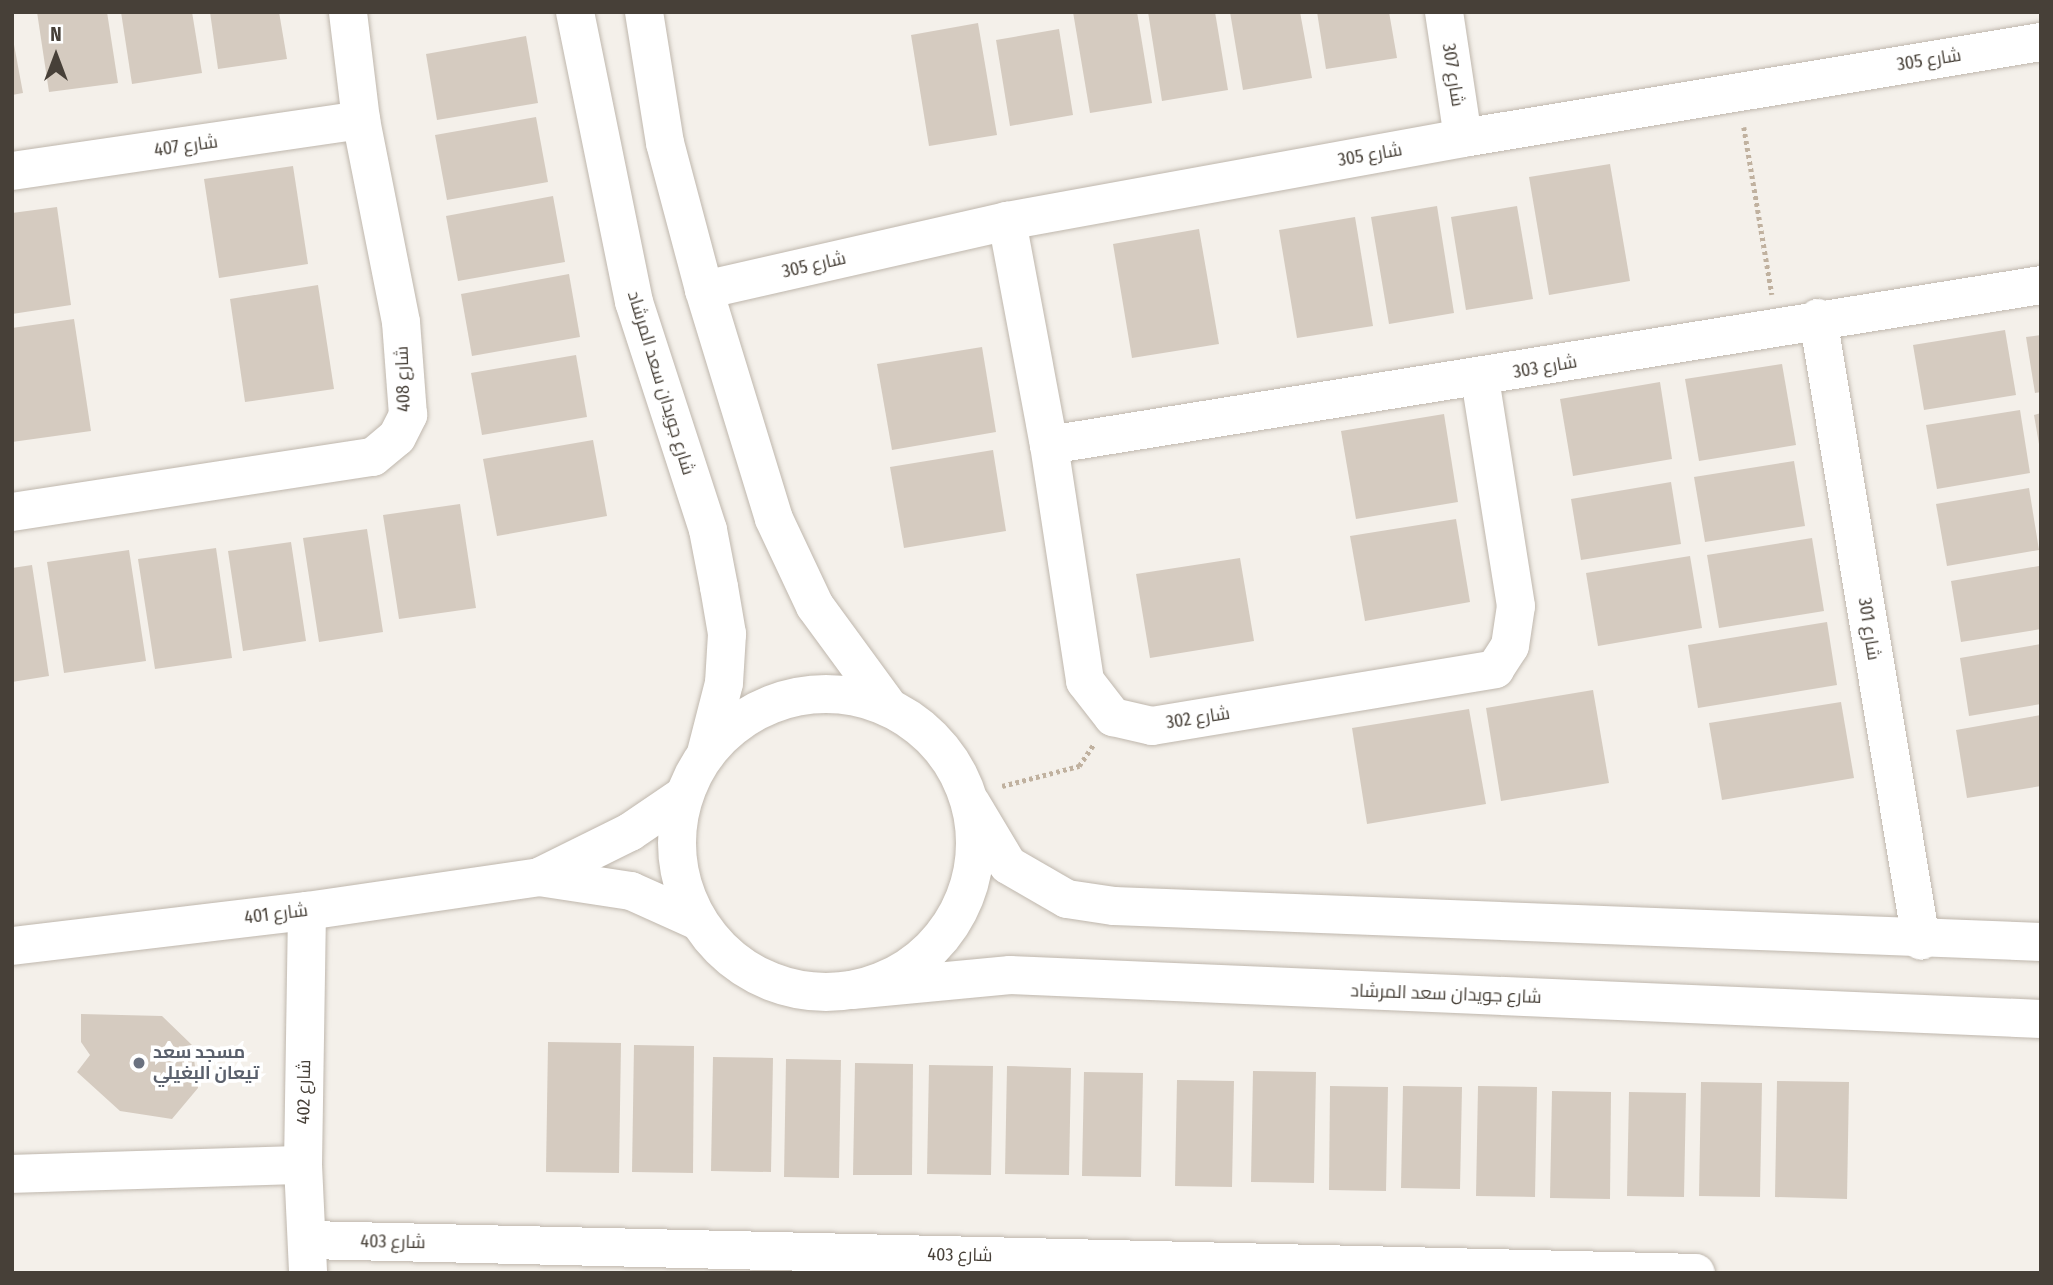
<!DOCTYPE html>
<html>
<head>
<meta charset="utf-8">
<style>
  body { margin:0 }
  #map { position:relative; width:2053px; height:1285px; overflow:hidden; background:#f4f0ea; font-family:"Fira Sans Condensed",Cairo,sans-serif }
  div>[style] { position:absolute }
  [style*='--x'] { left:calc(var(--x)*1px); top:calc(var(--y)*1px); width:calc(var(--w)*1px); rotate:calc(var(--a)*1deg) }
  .building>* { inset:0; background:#d5cbc0 }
  .path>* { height:4.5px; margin-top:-2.25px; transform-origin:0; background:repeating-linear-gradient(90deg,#c0b19f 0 3.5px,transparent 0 7px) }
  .roads { filter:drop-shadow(0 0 2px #bfb7ad) drop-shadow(0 0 2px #bfb7ad) }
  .minor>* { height:38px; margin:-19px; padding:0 19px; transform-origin:19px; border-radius:19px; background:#fff }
  .minor>.ring { margin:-19px; padding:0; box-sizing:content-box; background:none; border:38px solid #fff; border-radius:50% }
  .dots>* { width:19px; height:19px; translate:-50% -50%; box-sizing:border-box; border:4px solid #fff; border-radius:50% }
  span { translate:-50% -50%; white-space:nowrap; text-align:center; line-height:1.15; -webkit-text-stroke:7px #fff; paint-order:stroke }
  .street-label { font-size:18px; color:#474038 }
  .worship-label { font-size:18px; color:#5b616d; font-weight:700 }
  .left { translate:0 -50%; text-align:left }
  .frame { position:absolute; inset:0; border:14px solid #474038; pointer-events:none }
  .north { position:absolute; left:21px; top:21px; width:70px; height:70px; -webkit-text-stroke:5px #fff; paint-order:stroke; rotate:0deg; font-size:19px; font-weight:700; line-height:28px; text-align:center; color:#474038 }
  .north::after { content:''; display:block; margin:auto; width:24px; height:32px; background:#474038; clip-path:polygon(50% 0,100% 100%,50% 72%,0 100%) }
</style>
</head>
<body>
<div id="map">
  <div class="building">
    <i style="clip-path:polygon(37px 12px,107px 12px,118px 83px,49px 92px)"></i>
    <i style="clip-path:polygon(121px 12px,192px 12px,202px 73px,132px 84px)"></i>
    <i style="clip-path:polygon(210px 12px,279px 12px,287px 59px,218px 69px)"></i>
    <i style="clip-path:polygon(1073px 12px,1137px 12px,1152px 103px,1090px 113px)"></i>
    <i style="clip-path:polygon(1148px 12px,1215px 12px,1228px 90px,1162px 101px)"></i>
    <i style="clip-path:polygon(1230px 12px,1300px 12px,1312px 78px,1243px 90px)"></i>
    <i style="clip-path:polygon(1317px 12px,1389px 12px,1397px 58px,1326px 69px)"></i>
    <i style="clip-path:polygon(978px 23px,997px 135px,929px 146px,911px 35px)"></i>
    <i style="clip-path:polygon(1059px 29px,1073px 115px,1010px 126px,996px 40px)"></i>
    <i style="clip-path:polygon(12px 34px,23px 93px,12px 95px)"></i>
    <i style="clip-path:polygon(526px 36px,538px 103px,437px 120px,426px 54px)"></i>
    <i style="clip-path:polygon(536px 117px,548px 182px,447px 200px,435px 135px)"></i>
    <i style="clip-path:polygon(1610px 164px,1630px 281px,1549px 295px,1529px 177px)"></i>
    <i style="clip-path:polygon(293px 166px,308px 264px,219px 278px,204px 179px)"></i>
    <i style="clip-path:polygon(553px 196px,565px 262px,458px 281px,446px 216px)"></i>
    <i style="clip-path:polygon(1437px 206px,1454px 313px,1389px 324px,1371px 217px)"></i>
    <i style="clip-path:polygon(1517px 206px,1533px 299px,1466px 310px,1451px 217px)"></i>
    <i style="clip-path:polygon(57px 207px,71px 305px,12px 314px,12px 213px)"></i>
    <i style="clip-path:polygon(1355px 217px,1373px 326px,1297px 338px,1279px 230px)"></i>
    <i style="clip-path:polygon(1199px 229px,1219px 344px,1132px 358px,1113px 244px)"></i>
    <i style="clip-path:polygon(569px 274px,580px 337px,472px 356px,461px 294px)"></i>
    <i style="clip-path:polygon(318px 285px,334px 389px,245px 402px,230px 299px)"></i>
    <i style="clip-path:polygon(74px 319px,91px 431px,12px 442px,12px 328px)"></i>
    <i style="clip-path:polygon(2005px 330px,2016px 395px,1924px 410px,1913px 345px)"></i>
    <i style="clip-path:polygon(2041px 335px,2041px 392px,2035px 393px,2026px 337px)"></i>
    <i style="clip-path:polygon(982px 347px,996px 432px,892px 450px,877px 364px)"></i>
    <i style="clip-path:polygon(576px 355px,587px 417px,482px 435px,471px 373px)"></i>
    <i style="clip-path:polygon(1782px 364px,1796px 445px,1699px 461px,1685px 379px)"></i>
    <i style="clip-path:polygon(1660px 382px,1672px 459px,1573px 476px,1560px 399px)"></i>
    <i style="clip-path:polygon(2020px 410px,2030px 473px,1937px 489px,1926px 425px)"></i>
    <i style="clip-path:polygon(2041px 413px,2041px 444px,2039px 444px,2034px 415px)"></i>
    <i style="clip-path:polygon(1444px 414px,1458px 502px,1356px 519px,1341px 431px)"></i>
    <i style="clip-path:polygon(593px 440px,607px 516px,497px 536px,483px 459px)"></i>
    <i style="clip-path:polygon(993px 450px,1006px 531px,904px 548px,890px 467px)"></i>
    <i style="clip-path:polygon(1794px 461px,1805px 526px,1705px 542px,1694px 477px)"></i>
    <i style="clip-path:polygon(1671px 482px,1681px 544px,1581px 560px,1571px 499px)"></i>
    <i style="clip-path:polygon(2029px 488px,2039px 550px,1947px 566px,1936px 504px)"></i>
    <i style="clip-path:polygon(460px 504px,476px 608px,399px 619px,383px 515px)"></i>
    <i style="clip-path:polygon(1456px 519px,1470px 602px,1365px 621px,1350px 536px)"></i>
    <i style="clip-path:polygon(367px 529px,383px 632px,319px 642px,303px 538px)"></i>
    <i style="clip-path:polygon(1812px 538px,1824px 611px,1719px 628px,1707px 555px)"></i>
    <i style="clip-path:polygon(291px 542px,306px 641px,243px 651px,228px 551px)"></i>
    <i style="clip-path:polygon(216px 548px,232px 658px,155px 669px,138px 559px)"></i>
    <i style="clip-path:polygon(129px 550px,146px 661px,64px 673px,47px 562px)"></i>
    <i style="clip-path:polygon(1690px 556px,1702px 628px,1598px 646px,1586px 573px)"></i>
    <i style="clip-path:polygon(1240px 558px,1254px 641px,1150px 658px,1136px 574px)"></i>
    <i style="clip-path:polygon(32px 565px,49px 676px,12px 682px,12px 568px)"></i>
    <i style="clip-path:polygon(2039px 566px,2041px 629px,1961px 642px,1951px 581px)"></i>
    <i style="clip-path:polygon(1827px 622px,1837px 685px,1698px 708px,1688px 645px)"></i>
    <i style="clip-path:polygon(2041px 644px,2041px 704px,1969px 716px,1960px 658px)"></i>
    <i style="clip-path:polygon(1593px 690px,1609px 783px,1501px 801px,1486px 708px)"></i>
    <i style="clip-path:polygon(1841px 702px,1854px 778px,1722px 800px,1709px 723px)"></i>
    <i style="clip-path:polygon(1469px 709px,1486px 804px,1367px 824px,1352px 728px)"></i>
    <i style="clip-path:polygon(2041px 715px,2041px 786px,1967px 798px,1956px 730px)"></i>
    <i style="clip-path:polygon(81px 1014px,162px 1016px,192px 1045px,198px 1088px,172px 1119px,120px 1111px,77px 1072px,90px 1055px,81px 1042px)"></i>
    <i style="clip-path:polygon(548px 1042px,621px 1043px,619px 1173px,546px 1172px)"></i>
    <i style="clip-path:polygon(634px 1045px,694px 1046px,693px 1173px,632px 1172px)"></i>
    <i style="clip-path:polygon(713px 1057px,773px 1058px,771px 1172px,711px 1171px)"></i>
    <i style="clip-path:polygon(786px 1059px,841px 1060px,839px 1178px,784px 1177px)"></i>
    <i style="clip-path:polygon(855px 1063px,913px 1064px,912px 1175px,853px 1175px)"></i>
    <i style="clip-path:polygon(929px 1065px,993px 1066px,991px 1175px,927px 1174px)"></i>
    <i style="clip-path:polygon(1007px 1066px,1071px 1068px,1069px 1175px,1005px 1174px)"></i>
    <i style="clip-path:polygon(1253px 1071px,1316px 1072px,1314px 1183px,1251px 1182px)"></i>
    <i style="clip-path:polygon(1084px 1072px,1143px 1073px,1141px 1177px,1082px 1176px)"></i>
    <i style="clip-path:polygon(1177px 1080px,1234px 1081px,1232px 1187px,1175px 1186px)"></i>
    <i style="clip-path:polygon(1777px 1081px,1849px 1082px,1847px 1199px,1775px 1197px)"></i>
    <i style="clip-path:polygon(1701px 1082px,1762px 1083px,1760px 1197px,1699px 1196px)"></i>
    <i style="clip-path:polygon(1330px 1086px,1388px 1087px,1386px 1191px,1329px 1190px)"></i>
    <i style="clip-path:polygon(1403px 1086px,1462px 1087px,1460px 1189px,1401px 1188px)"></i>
    <i style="clip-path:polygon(1478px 1086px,1537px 1087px,1535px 1197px,1476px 1196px)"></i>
    <i style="clip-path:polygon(1552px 1091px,1611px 1092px,1610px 1199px,1550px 1198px)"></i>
    <i style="clip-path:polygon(1629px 1092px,1686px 1093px,1684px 1197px,1627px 1196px)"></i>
  </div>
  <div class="path">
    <i style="--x:1744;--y:127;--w:170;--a:80.5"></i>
    <i style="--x:1002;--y:786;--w:80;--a:-14.6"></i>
    <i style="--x:1079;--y:766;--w:27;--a:-56"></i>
  </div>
  <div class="roads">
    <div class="minor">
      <i style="--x:575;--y:12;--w:296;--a:78.5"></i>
      <i style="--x:634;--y:302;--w:240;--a:72"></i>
      <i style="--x:708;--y:530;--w:58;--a:79.1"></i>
      <i style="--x:719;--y:587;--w:48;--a:80.3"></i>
      <i style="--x:727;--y:634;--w:49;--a:93.5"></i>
      <i style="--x:724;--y:683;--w:72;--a:104.4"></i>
      <i style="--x:644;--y:12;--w:133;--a:80.9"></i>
      <i style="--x:665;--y:143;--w:152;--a:75.1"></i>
      <i style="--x:704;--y:290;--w:239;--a:73"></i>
      <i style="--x:774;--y:519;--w:96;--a:64.8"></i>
      <i style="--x:815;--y:606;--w:125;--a:53.8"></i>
      <i style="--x:1444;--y:12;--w:127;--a:81.4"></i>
      <i style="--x:12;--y:171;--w:353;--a:-8.3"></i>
      <i style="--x:1007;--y:221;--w:228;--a:79.4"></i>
      <i style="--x:1049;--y:445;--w:239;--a:81.3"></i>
      <i style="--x:1085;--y:681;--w:46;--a:52.1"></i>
      <i style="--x:1113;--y:717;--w:40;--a:13"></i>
      <i style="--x:1152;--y:726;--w:348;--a:-9.4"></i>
      <i style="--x:1495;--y:669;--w:27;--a:-57"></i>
      <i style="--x:1510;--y:646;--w:40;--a:-81.5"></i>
      <i style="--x:1516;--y:606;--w:230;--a:-99"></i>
      <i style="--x:704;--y:290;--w:311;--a:-12.8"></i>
      <i style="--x:1007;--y:221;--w:463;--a:-10.3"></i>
      <i style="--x:1463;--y:138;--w:586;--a:-9.43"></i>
      <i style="--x:1818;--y:318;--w:631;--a:80.61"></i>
      <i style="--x:1049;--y:445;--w:1005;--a:-9.16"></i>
      <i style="--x:12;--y:512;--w:365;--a:-8.7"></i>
      <i style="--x:373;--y:457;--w:31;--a:-40"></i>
      <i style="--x:397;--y:437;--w:25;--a:-63"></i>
      <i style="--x:408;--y:415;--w:93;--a:-94.3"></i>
      <i style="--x:401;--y:322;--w:206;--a:-101.2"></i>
      <i style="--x:361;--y:120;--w:109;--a:-96.9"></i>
      <i class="ring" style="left:677px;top:694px;width:260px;height:260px"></i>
      <i style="--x:971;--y:803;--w:72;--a:59.2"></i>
      <i style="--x:1008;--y:865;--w:68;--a:30"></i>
      <i style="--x:1067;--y:899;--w:48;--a:8.5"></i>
      <i style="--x:1114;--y:906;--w:928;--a:2.22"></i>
      <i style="--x:539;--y:877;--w:102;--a:-26.3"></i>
      <i style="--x:630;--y:832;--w:64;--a:-34.2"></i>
      <i style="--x:307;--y:911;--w:254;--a:90.9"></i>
      <i style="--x:303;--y:1165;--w:108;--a:87.3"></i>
      <i style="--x:12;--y:946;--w:297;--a:-6.8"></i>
      <i style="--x:307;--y:911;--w:234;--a:-8.3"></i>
      <i style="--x:539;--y:877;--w:93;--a:8.7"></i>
      <i style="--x:631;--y:891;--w:73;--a:24.1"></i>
      <i style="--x:852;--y:990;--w:159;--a:-5.4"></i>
      <i style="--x:1010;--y:975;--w:1032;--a:2.44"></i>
      <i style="--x:12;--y:1174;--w:291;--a:-1.8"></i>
      <i style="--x:308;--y:1240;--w:1388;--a:1.36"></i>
    </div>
  </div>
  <div class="dots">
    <i style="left:139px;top:1063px;background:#6b7280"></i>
  </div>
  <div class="street-label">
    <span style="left:1929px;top:60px;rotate:-9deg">شارع 305</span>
    <span style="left:1453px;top:75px;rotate:81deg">شارع 307</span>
    <span style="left:186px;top:146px;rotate:-8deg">شارع 407</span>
    <span style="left:1370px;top:155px;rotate:-10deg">شارع 305</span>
    <span style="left:814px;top:265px;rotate:-13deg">شارع 305</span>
    <span style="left:1545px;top:367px;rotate:-10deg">شارع 303</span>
    <span style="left:403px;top:379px;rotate:-92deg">شارع 408</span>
    <span style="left:661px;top:383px;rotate:73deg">شارع جويدان سعد المرشاد</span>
    <span style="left:1869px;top:629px;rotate:81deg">شارع 301</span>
    <span style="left:1198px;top:718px;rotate:-9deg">شارع 302</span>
    <span style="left:276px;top:914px;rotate:-7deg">شارع 401</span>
    <span style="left:1446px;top:994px;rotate:2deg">شارع جويدان سعد المرشاد</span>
    <span style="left:304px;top:1092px;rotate:-89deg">شارع 402</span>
    <span style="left:393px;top:1242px;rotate:1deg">شارع 403</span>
    <span style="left:960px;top:1255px;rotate:1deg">شارع 403</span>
  </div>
  <div class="worship-label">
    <span class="left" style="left:153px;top:1063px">مسجد سعد<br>تيعان البغيلي</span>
  </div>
  <div class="frame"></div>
  <div class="north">N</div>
</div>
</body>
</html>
